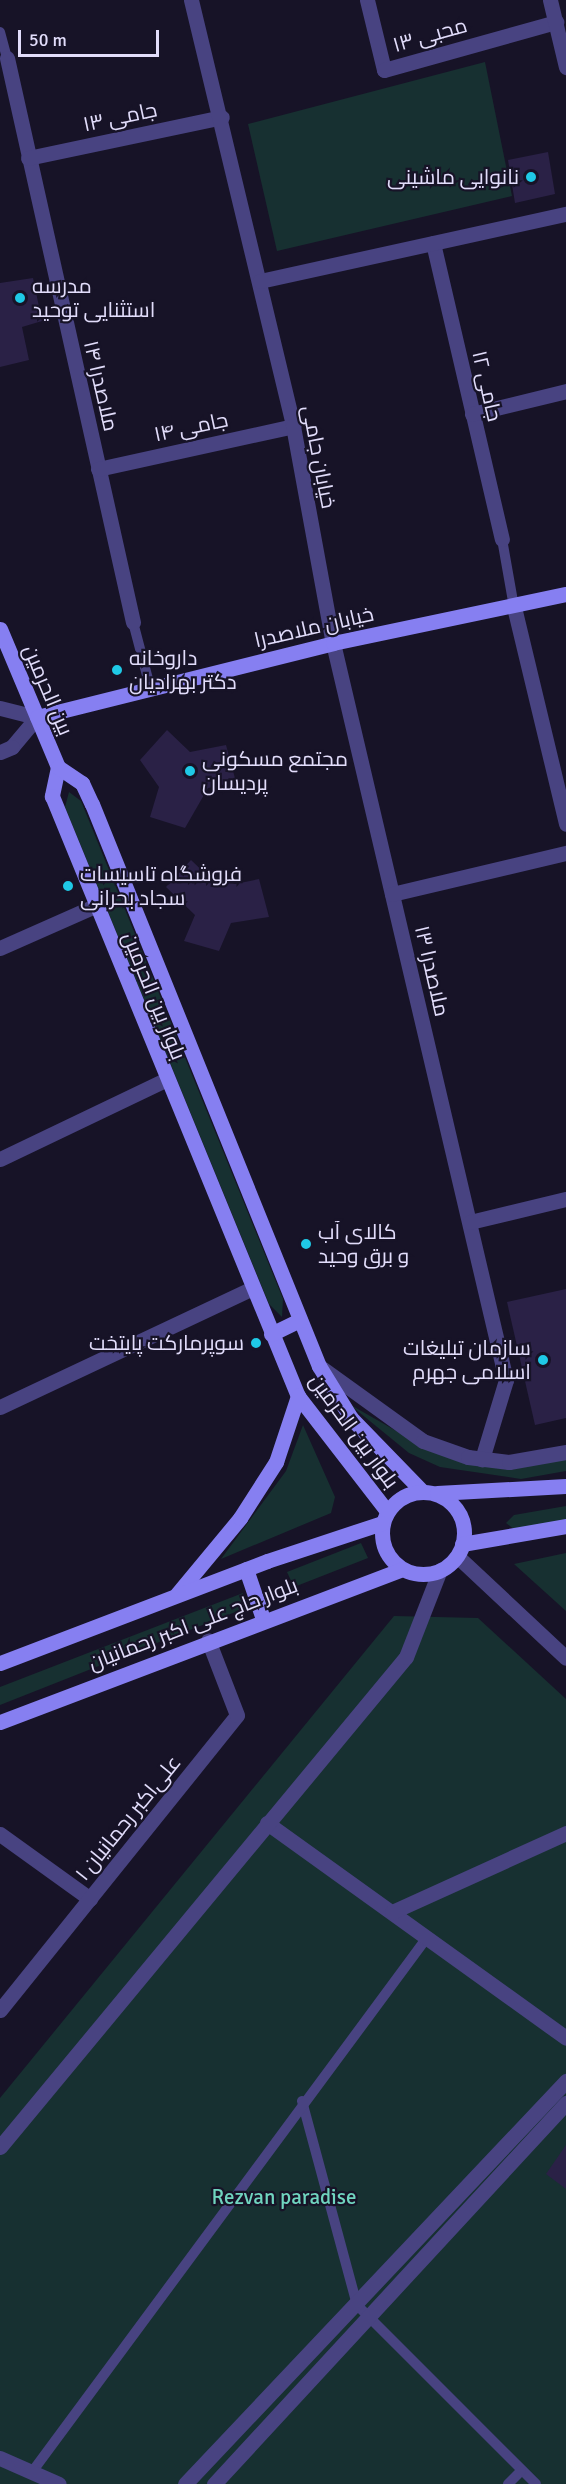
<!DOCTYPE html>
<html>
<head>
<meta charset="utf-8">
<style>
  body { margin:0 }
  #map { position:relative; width:566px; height:2484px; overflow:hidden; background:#171327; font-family:Signika,Cairo,sans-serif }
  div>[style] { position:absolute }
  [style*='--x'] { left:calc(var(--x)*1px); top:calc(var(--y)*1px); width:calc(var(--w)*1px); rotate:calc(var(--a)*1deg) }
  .green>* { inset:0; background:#173031 }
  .building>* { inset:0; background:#2a2146 }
  .service>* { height:10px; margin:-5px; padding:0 5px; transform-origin:5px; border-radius:5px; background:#484381 }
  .minor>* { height:15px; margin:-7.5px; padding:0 7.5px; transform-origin:7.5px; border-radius:7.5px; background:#484381 }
  .tertiary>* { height:15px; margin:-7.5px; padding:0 7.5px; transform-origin:7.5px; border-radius:7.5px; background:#484381 }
  .secondary>* { height:15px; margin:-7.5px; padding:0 7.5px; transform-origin:7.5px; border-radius:7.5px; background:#867ff1 }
  .secondary>.ring { margin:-7.5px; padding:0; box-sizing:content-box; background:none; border:15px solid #867ff1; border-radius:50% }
  .dots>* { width:16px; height:16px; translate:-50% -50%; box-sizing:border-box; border:3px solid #171327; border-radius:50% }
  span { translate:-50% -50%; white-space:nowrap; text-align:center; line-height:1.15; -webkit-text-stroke:4.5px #171327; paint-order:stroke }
  .street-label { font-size:21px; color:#e2ddfb }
  .poi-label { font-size:21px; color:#e2ddfb }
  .right { translate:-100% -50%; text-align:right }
  .left { translate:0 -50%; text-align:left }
  .park-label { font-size:21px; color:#70d4bf }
  .scale { position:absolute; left:18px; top:30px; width:141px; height:27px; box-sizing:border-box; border:3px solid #e2ddfb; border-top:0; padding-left:8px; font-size:18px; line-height:21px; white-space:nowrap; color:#e2ddfb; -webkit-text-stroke:4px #171327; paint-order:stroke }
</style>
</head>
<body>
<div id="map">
  <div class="green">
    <i style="clip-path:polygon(485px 62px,512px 196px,277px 251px,248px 124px)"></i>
    <i style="clip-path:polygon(69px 792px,81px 801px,283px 1299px,282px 1317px,269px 1304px,65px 807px)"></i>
    <i style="clip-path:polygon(349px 1404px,421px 1445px,471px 1464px,566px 1459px,566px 1471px,521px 1479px,440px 1467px,409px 1453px)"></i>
    <i style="clip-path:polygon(303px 1425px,335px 1497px,331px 1513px,221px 1559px,286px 1471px)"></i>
    <i style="clip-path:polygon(566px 1506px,566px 1521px,515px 1530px,506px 1523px,514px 1515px)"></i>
    <i style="clip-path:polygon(361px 1543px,368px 1558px,294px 1587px,287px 1572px)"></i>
    <i style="clip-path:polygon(566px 1553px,566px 1611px,514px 1564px)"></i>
    <i style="clip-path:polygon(243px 1593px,243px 1609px,0 1705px,0 1687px)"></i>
    <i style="clip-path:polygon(394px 1616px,478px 1618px,566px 1699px,566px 2484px,0 2484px,0 2098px)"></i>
  </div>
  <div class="building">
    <i style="clip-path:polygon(548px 152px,555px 194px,515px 203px,508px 160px)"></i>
    <i style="clip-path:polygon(33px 278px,42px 321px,22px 327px,29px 360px,0 367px,0 283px)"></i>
    <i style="clip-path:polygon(167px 730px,190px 752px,226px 745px,236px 782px,208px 788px,185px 828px,150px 817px,159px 787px,140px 760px)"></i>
    <i style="clip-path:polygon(191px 860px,212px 880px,235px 884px,259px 879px,269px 917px,231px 923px,219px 951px,184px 941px,195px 915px,166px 887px)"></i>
    <i style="clip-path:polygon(566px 1289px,566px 1418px,535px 1425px,507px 1302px)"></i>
    <i style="clip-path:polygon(566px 2145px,566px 2189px,546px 2174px)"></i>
  </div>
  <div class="service">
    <i style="--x:0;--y:32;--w:27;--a:75"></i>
    <i style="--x:502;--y:539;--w:69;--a:80"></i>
    <i style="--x:133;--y:622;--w:67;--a:75.3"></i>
    <i style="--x:302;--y:2101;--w:211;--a:74.9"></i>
    <i style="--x:357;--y:2305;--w:253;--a:45"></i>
    <i style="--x:32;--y:2472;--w:663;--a:-53.53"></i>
    <i style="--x:508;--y:2484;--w:18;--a:-45"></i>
  </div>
  <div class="minor">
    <i style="--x:367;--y:0;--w:72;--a:76.3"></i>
    <i style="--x:384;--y:70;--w:179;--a:-15.6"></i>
    <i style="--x:550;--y:0;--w:69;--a:76.6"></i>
    <i style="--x:7;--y:58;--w:578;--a:77.41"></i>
    <i style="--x:28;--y:158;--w:198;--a:-11.9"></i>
    <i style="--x:433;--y:243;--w:304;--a:76.9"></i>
    <i style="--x:472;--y:414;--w:97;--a:-13.7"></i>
    <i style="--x:98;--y:469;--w:200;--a:-12.4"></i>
    <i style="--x:333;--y:643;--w:757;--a:76.79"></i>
    <i style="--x:506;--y:1380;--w:83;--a:106.9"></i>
    <i style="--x:392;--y:894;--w:179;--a:-13.3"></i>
    <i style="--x:0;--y:948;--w:104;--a:-23.9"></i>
    <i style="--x:470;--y:1222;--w:99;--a:-13.5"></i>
    <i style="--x:0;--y:1407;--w:277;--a:-25.2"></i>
    <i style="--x:267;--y:1823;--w:368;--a:35.7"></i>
    <i style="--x:0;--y:1834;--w:111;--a:35.8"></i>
    <i style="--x:392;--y:1912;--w:191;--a:-24.4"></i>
    <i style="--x:0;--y:2010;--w:378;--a:-51.2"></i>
    <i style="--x:237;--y:1715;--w:80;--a:-111.1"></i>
    <i style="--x:0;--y:2147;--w:636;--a:-50.36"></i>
    <i style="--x:406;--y:1657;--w:93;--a:-68.7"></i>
    <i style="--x:0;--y:2458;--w:64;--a:23.8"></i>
    <i style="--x:185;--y:2484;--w:555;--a:-46.61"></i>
    <i style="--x:214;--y:2484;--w:519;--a:-47.27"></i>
  </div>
  <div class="tertiary">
    <i style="--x:191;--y:0;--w:438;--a:76.5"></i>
    <i style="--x:293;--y:426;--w:221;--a:79.6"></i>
    <i style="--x:260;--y:281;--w:313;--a:-12.4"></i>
    <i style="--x:514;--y:607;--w:223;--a:76.5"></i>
    <i style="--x:0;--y:708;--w:38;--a:14"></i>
    <i style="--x:37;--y:717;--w:39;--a:130"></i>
    <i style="--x:12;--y:747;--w:13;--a:157"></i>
    <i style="--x:0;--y:1159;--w:183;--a:-25.6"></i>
    <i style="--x:319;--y:1366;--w:128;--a:35.8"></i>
    <i style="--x:423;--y:1441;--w:48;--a:19.6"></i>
    <i style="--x:468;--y:1457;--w:41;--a:7"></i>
    <i style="--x:509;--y:1462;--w:58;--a:-10"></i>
    <i style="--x:457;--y:1556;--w:149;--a:43.1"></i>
  </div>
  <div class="secondary">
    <i style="--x:0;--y:629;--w:150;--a:67.2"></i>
    <i style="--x:37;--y:717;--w:305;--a:-14"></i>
    <i style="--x:333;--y:643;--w:238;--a:-11.9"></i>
    <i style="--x:58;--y:767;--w:30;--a:102"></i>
    <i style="--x:52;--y:796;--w:648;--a:67.71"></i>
    <i style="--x:298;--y:1396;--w:145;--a:52.3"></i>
    <i style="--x:58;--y:767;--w:29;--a:34"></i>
    <i style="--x:82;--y:783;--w:23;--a:65"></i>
    <i style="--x:92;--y:804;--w:606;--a:68.01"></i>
    <i style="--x:319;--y:1366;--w:61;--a:58.4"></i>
    <i style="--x:351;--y:1418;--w:102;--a:45.8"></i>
    <i style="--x:271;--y:1334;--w:32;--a:-26"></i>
    <i class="ring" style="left:382px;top:1492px;width:67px;height:67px"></i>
    <i style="--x:437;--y:1493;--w:129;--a:-3.1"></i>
    <i style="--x:462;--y:1544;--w:106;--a:-9.8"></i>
    <i style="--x:246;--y:1569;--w:53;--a:71.2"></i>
    <i style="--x:177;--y:1594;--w:99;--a:-50.3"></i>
    <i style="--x:240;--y:1518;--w:67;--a:-57.3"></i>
    <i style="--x:276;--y:1462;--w:70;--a:-71.6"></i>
    <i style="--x:0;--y:1663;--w:286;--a:-20.9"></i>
    <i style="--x:267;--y:1561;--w:121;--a:-18.3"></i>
    <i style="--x:0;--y:1722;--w:430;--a:-20.8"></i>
  </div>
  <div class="dots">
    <i style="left:531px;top:177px;background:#1fc9e6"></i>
    <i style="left:20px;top:298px;background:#1fc9e6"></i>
    <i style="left:117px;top:670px;background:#1fc9e6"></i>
    <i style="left:190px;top:771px;background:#1fc9e6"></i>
    <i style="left:68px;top:886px;background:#1fc9e6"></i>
    <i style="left:306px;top:1244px;background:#1fc9e6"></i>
    <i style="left:256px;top:1343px;background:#1fc9e6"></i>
    <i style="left:543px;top:1360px;background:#1fc9e6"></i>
  </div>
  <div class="street-label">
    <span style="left:430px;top:35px;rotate:-16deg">محبی ۱۳</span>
    <span style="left:120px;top:117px;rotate:-12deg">جامی ۱۳</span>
    <span style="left:101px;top:386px;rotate:77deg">ملاصدرا ۱۴</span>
    <span style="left:487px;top:386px;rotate:77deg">جامی ۱۲</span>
    <span style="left:191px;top:427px;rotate:-12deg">جامی ۱۴</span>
    <span style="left:319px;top:457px;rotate:79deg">خیابان جامی</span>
    <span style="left:314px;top:627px;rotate:-13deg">خیابان ملاصدرا</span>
    <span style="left:48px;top:690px;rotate:67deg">بین الحرمین</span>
    <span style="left:432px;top:971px;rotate:77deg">ملاصدرا ۱۳</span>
    <span style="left:154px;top:996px;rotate:68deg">بلوار بین الحرمین</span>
    <span style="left:354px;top:1431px;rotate:54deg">بلوار بین الحرمین</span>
    <span style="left:193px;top:1624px;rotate:-21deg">بلوار حاج علی اکبر رحمانیان</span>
    <span style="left:128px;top:1818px;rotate:-51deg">علی‌اکبر رحمانیان ۱</span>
  </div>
  <div class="poi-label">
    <span class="right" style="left:519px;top:177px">نانوایی ماشینی</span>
    <span class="left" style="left:32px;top:298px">مدرسه<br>استثنایی توحید</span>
    <span class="left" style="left:129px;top:670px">داروخانه<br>دکتر بهزادیان</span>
    <span class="left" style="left:202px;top:771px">مجتمع مسکونی<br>پردیسان</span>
    <span class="left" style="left:80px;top:886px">فروشگاه تاسیسات<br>سجاد بحرانی</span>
    <span class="left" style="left:318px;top:1244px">کالای آب<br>و برق وحید</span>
    <span class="right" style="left:244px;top:1343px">سوپرمارکت پایتخت</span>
    <span class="right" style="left:531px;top:1360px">سازمان تبلیغات<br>اسلامی جهرم</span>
  </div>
  <div class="park-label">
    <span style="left:284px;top:2197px">Rezvan paradise</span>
  </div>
  <div class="scale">50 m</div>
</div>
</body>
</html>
